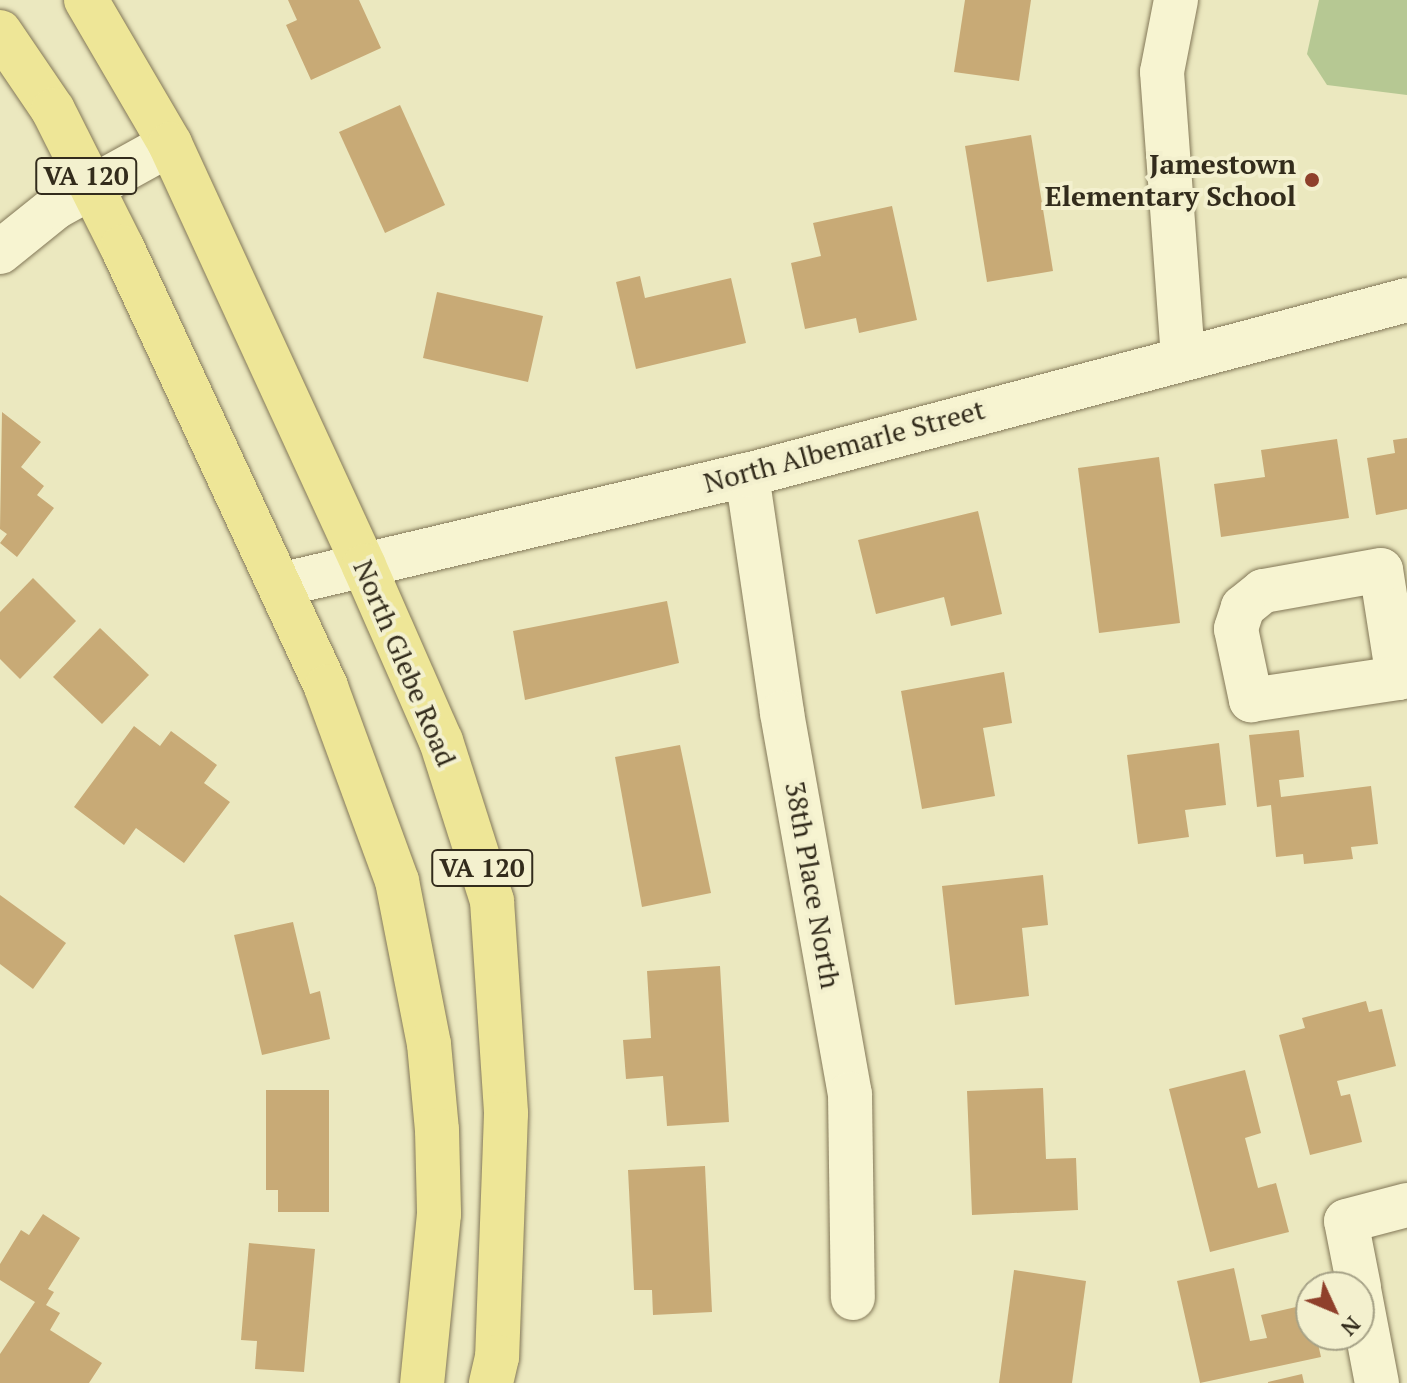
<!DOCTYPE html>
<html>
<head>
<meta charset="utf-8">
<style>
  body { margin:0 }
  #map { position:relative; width:1407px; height:1383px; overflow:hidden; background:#ebe8bf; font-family:"PT Serif",serif }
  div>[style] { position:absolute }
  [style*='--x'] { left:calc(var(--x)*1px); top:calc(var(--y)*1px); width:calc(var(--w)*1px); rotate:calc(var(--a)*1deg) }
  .green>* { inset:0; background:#b6c893 }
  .building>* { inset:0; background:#c8aa76 }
  .roads { filter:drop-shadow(0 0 2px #837858) drop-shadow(0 0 2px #837858) }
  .street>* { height:44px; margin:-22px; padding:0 22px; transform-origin:22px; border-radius:22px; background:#f7f4d1 }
  .secondary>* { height:44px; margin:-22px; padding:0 22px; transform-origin:22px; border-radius:22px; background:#f7f4d1 }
  .primary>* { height:44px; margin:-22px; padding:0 22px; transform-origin:22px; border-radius:22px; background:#eee697 }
  .dots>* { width:22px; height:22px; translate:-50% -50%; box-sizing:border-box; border:4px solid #f3f0ce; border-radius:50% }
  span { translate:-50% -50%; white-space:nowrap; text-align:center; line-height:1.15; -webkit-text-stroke:8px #f3f0ce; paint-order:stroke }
  .shield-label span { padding:2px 6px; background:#f3f0ce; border:2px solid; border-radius:6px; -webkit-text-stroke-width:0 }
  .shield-label { font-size:26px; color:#332c1c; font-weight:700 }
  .poi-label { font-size:28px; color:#332c1c; font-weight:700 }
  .right { translate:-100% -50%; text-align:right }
  .street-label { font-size:28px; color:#332c1c }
  .north { position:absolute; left:1295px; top:1271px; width:80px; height:80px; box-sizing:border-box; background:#f3f0ce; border:2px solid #a6a287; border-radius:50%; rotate:134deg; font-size:22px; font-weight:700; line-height:32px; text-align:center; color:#332c1c }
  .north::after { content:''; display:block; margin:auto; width:28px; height:36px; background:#8f402b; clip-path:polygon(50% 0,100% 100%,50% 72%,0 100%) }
</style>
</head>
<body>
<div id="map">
  <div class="green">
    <i style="clip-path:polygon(1319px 0,1407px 0,1407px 95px,1327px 85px,1307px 54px)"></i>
  </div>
  <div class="building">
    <i style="clip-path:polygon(288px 0,359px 0,381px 48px,311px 80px,286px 25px,297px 20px)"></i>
    <i style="clip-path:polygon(965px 0,1031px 0,1019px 81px,954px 72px)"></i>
    <i style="clip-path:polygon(400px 105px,445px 205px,385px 233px,339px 132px)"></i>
    <i style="clip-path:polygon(1031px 135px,1053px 271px,987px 282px,965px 146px)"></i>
    <i style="clip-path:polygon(892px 206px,917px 320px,859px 333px,856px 318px,805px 329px,791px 263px,821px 256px,813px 223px)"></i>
    <i style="clip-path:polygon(640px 276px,645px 298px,731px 278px,746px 343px,636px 369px,616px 282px)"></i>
    <i style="clip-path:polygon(437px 292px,543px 316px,528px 382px,423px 358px)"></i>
    <i style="clip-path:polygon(2px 412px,41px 442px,21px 467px,44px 486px,37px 495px,54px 508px,17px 557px,0 543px,7px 534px,0 529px)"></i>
    <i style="clip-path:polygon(1407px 438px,1407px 509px,1376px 515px,1367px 458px,1395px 453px,1393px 440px)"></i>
    <i style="clip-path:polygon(1337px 439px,1349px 518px,1221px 537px,1214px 484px,1265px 477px,1261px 450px)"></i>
    <i style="clip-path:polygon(1159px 457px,1180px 623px,1099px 633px,1078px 468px)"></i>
    <i style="clip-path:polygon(978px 511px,1002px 614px,951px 626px,944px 597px,876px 614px,858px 540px)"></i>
    <i style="clip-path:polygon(33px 578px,76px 621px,20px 679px,0 659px,0 612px)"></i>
    <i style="clip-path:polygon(667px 601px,679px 663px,525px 700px,513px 631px)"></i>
    <i style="clip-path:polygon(100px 628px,149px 675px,102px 724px,53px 677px)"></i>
    <i style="clip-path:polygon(1004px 672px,1012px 723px,983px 728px,995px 796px,922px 809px,901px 691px)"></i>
    <i style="clip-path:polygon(134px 726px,160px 746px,171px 731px,217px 765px,204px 783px,230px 802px,184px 863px,136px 828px,124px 845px,74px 807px)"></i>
    <i style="clip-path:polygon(1299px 730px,1304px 777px,1279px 780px,1281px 797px,1371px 786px,1378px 844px,1351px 847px,1353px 859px,1304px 864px,1303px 854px,1276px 857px,1271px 805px,1257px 807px,1249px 735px)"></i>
    <i style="clip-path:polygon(1219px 743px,1226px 805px,1185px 810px,1189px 837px,1138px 844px,1127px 755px)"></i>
    <i style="clip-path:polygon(680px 745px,711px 893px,642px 907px,615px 757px)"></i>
    <i style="clip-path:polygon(1043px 875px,1048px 925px,1022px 928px,1029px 996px,955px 1005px,942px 886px)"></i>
    <i style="clip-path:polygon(0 895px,66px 943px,33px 989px,0 964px)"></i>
    <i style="clip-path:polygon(293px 922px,310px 994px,320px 991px,330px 1039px,262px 1055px,234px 935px)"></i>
    <i style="clip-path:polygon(720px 966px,729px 1122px,667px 1126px,663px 1076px,626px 1079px,623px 1040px,651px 1038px,647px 971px)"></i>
    <i style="clip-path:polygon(1366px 1001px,1369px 1012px,1382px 1009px,1396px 1066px,1337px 1081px,1341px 1096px,1350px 1094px,1362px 1142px,1310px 1155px,1279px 1035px,1305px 1028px,1302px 1018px)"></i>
    <i style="clip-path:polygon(1245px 1070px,1261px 1133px,1245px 1138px,1258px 1188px,1276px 1183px,1289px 1232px,1210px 1252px,1169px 1089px)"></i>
    <i style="clip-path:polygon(1043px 1088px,1046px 1159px,1076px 1158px,1078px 1210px,972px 1215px,967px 1091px)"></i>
    <i style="clip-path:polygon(266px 1090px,329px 1090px,329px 1212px,278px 1212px,278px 1190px,266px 1190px)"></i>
    <i style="clip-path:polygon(705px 1166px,712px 1312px,653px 1315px,652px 1290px,634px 1290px,628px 1170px)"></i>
    <i style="clip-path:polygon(43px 1214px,80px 1238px,48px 1289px,54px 1292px,46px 1305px,60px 1313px,50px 1330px,102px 1363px,89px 1383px,0 1383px,0 1354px,35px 1302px,0 1280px,0 1264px,21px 1230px,29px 1235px)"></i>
    <i style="clip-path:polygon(249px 1243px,315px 1249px,304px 1372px,255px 1369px,257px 1341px,241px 1340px)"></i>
    <i style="clip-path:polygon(1234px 1268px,1250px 1341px,1267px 1338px,1261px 1315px,1309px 1304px,1311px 1335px,1316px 1335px,1321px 1357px,1200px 1383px,1177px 1281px)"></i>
    <i style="clip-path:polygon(1014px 1270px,1086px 1281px,1072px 1383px,999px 1383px)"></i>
    <i style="clip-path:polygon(1302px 1374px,1304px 1383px,1268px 1383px,1268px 1382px)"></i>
  </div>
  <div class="roads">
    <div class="street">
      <i style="--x:1176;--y:0;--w:73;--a:101"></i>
      <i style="--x:1162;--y:72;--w:286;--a:85.8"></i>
      <i style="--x:0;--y:252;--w:72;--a:-38.8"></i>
      <i style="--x:56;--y:207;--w:130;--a:-28.9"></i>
      <i style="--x:747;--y:475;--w:241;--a:81.6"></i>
      <i style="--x:782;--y:713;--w:387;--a:79.9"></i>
      <i style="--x:850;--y:1094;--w:204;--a:89.2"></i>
      <i style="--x:1398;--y:678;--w:109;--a:-98.9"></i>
      <i style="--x:1381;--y:570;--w:120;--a:169.9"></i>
      <i style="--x:1263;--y:591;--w:26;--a:141"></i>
      <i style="--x:1243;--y:607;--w:23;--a:108"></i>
      <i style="--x:1236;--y:629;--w:73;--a:78.1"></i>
      <i style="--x:1251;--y:700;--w:149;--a:-8.5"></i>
      <i style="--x:1398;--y:678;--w:9;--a:-13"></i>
      <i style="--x:1359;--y:1287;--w:67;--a:-101.1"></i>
      <i style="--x:1346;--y:1221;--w:63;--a:-14.7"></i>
      <i style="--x:1359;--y:1289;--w:96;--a:79.2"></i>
    </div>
    <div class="secondary">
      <i style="--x:280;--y:585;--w:480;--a:-13.3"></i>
      <i style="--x:747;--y:475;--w:683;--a:-14.85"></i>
    </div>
    <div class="primary">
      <i style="--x:86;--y:0;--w:167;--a:59.7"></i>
      <i style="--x:170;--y:144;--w:464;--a:65.3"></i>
      <i style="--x:364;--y:566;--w:191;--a:66.3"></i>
      <i style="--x:441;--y:741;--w:168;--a:72.3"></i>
      <i style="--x:492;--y:901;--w:213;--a:86.2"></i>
      <i style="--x:506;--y:1114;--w:243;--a:92.1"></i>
      <i style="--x:497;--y:1357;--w:27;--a:103"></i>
      <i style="--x:0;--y:32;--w:94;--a:55.8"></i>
      <i style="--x:53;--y:110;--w:153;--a:63.3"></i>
      <i style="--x:122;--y:247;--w:485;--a:65.1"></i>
      <i style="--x:326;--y:687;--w:207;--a:69.9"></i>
      <i style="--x:397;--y:881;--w:166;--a:78.9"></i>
      <i style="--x:429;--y:1044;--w:86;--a:84.7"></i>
      <i style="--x:437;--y:1130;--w:84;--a:88.6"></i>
      <i style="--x:439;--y:1214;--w:170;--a:95.7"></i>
    </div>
  </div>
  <div class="dots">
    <i style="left:1312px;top:180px;background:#8f402b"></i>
  </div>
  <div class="shield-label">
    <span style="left:86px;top:176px">VA 120</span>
    <span style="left:482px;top:868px">VA 120</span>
  </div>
  <div class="poi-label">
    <span class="right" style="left:1296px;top:180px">Jamestown<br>Elementary School</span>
  </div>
  <div class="street-label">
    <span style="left:844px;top:446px;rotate:-15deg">North Albemarle Street</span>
    <span style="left:405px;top:663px;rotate:67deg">North Glebe Road</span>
    <span style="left:813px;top:885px;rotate:80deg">38th Place North</span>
  </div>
  <div class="north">N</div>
</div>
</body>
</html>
